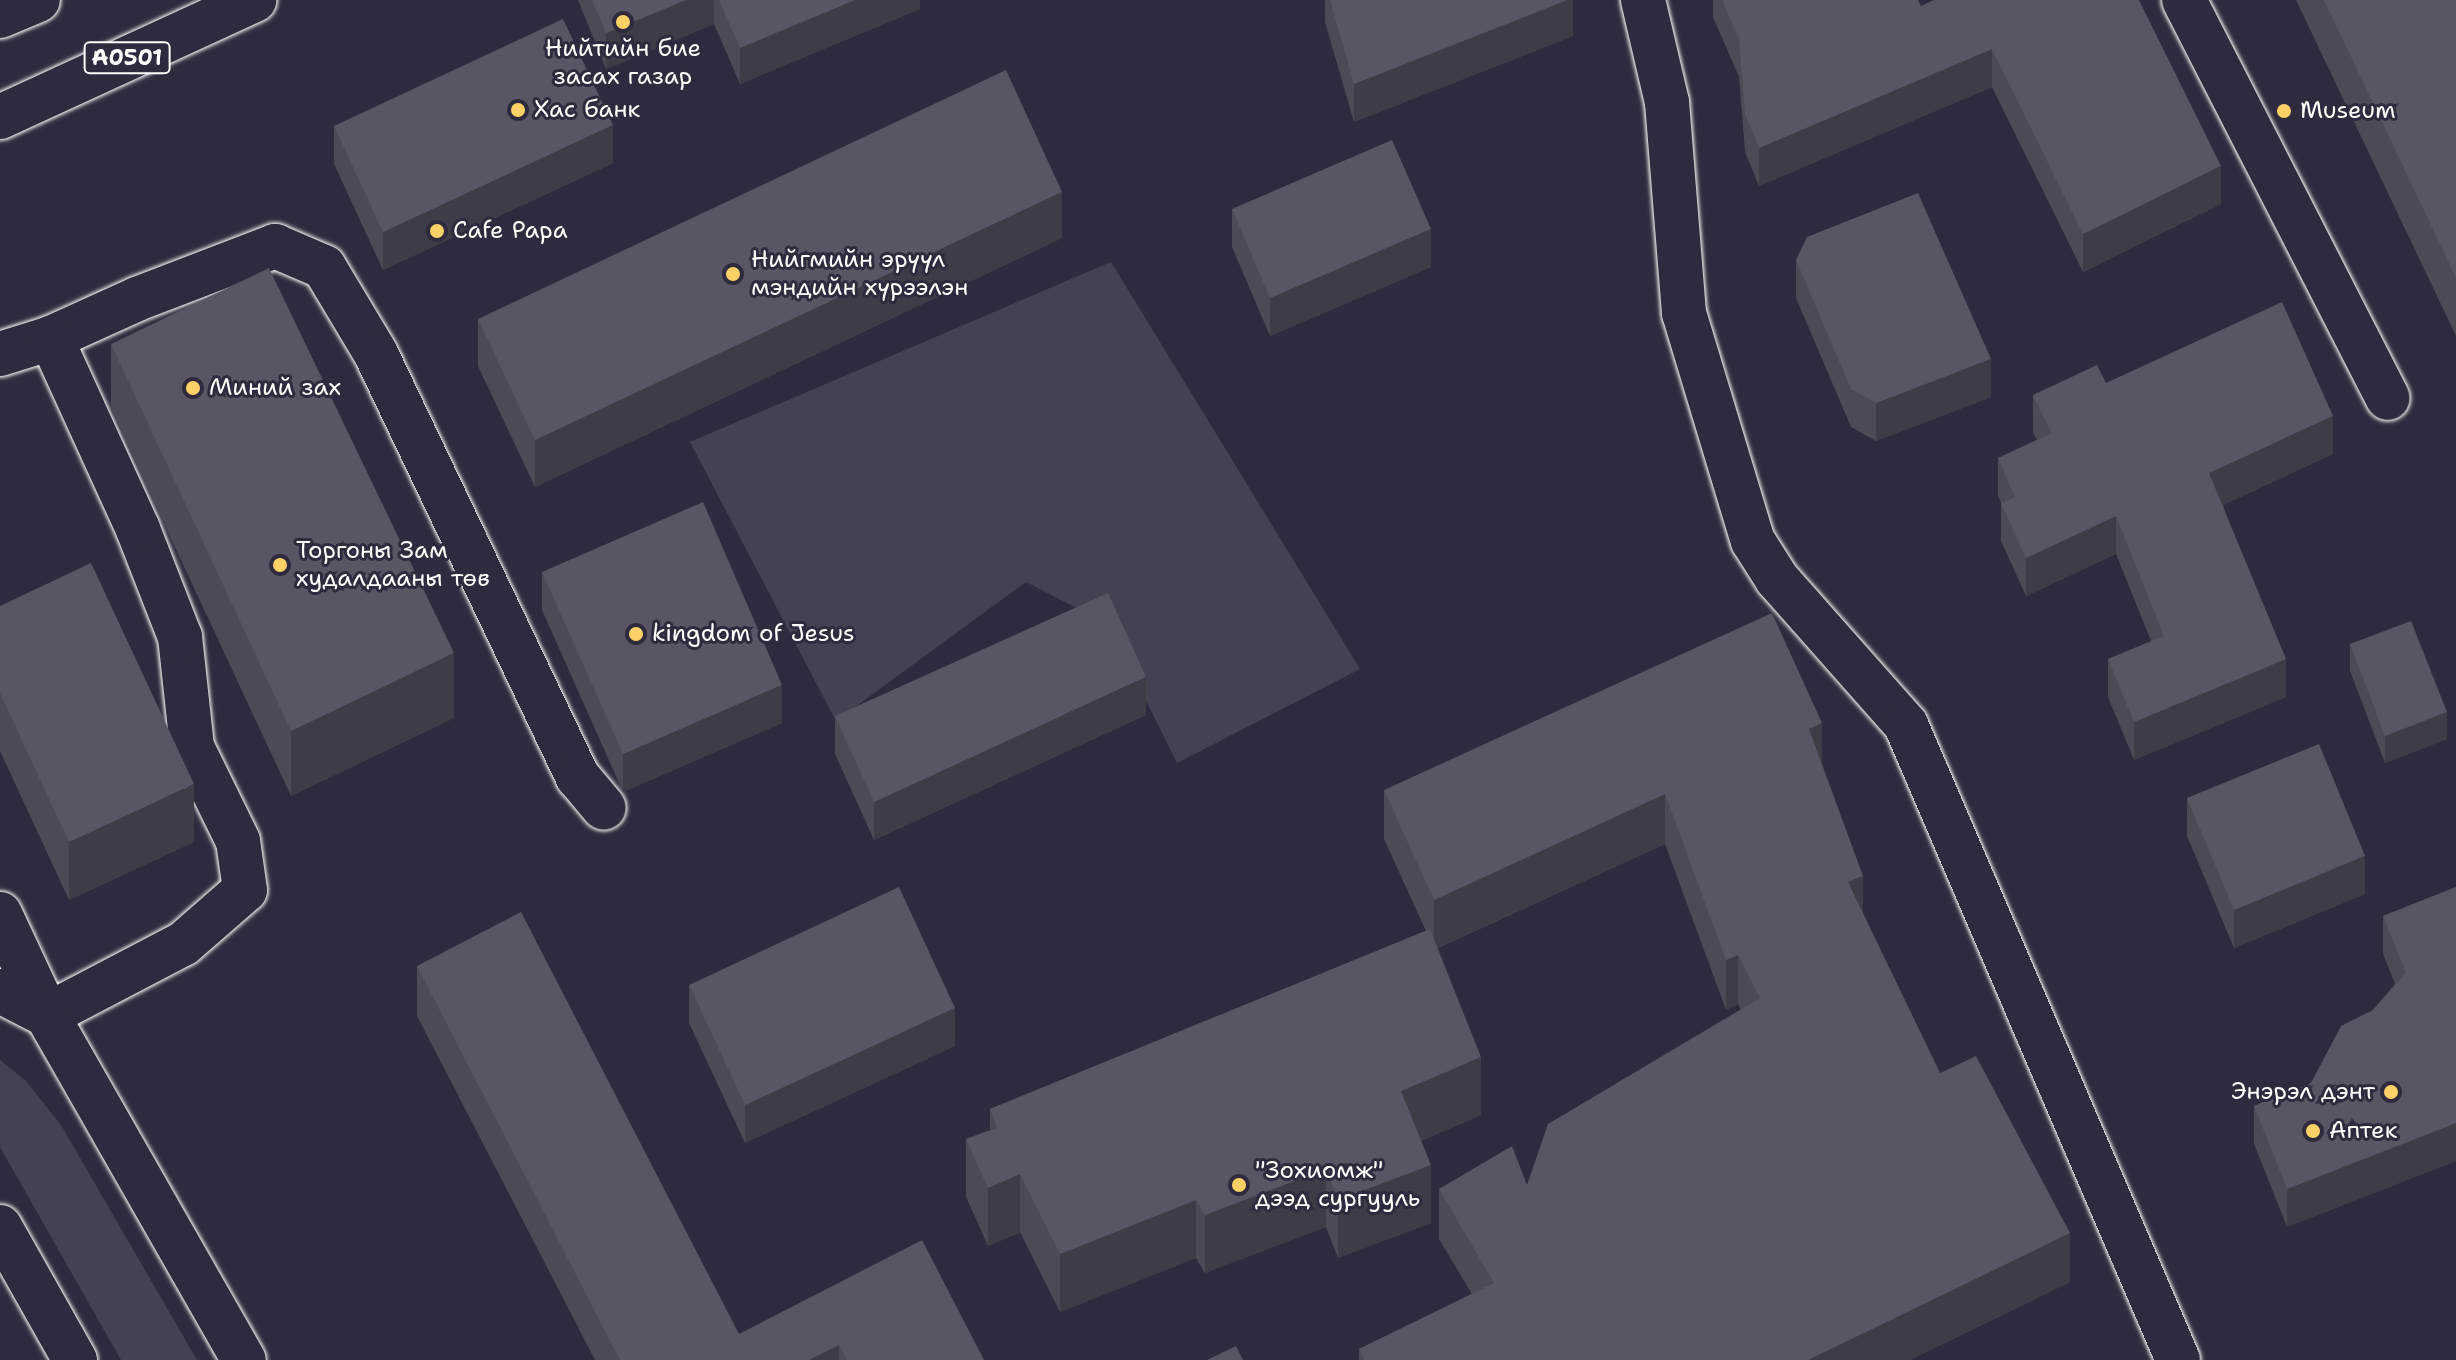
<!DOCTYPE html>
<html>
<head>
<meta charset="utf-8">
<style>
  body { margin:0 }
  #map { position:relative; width:2456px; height:1360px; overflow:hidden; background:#2f2a3d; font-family:"Shantell Sans",sans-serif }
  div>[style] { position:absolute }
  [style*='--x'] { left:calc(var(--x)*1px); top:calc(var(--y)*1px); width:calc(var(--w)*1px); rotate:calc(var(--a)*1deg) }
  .green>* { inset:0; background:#464152 }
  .roads { filter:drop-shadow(0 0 2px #fff) drop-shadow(0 0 2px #fff) }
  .minor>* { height:44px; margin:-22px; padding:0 22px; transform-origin:22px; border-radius:22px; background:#2f2a3d }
  .major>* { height:44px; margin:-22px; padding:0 22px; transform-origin:22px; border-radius:22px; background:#2f2a3d }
  .highway>* { height:44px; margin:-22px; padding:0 22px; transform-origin:22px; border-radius:22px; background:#2f2a3d }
  .wall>* { inset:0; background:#4d4956 }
  .shaded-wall>* { inset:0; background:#3e3c46 }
  .building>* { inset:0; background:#595564 }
  .dots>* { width:22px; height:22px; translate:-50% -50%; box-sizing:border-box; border:4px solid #2f2a3d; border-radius:50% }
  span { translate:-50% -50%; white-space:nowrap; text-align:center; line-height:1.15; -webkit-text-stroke:6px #2f2a3d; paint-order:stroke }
  .shield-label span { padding:2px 6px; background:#2f2a3d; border:2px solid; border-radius:6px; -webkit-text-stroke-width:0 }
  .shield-label { font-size:22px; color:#fff; font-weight:700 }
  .poi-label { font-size:24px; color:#fff }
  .left { translate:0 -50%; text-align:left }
  .right { translate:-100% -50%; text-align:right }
</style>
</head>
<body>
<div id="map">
  <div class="green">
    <i style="clip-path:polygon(1111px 262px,1360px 669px,1177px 763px,1108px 624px,1026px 582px,836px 721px,690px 442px)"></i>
    <i style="clip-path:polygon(0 1060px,26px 1081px,61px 1125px,197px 1360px,121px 1360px,0 1147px)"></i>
  </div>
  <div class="roads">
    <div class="minor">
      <i style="--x:1643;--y:0;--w:105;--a:76.8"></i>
      <i style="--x:1667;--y:102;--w:212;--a:85.4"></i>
      <i style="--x:1684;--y:313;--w:238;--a:73.2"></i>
      <i style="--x:1753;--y:541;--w:45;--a:57.7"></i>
      <i style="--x:1777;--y:579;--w:195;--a:48.5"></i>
      <i style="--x:1906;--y:725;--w:691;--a:66.81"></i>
      <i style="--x:2184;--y:0;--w:447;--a:62.9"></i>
      <i style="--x:0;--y:354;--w:53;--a:-17.4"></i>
      <i style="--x:51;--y:338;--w:94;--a:-24.4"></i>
      <i style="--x:137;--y:299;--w:148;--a:-21"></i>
      <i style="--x:275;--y:246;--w:53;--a:23.2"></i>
      <i style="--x:324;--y:267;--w:101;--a:59.1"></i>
      <i style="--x:376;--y:354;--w:469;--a:64.5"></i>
      <i style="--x:578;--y:777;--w:40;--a:50"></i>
      <i style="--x:0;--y:914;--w:111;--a:65"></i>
      <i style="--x:47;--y:1015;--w:153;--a:-27.6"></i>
      <i style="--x:183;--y:944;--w:82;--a:-41.1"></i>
      <i style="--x:245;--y:890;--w:49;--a:-98.1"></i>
      <i style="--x:238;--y:841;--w:105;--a:-116.1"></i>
      <i style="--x:192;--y:747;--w:111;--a:-96.2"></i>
      <i style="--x:180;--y:637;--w:116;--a:-111.3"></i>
      <i style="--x:138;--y:529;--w:210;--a:-114.5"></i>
      <i style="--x:0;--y:991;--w:53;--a:27.1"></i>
      <i style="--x:47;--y:1015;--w:397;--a:60.3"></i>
    </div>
    <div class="major">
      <i style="--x:0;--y:1227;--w:153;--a:60.6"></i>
    </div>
    <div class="highway">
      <i style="--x:0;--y:16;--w:41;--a:-22.8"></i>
      <i style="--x:0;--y:117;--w:280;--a:-24.7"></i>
    </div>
  </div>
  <div class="wall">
    <i style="clip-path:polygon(578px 0,920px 0,920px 9px,740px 84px,714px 24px,606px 69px)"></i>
    <i style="clip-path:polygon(1325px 0,1573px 0,1573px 36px,1354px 122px,1325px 22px)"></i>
    <i style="clip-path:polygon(1713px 0,1918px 0,1921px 6px,1934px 0,2221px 204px,2083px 272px,1992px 87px,1759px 186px,1745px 152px,1739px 77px,1713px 17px)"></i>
    <i style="clip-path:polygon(2296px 0,2456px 0,2456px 336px)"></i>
    <i style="clip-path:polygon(334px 126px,613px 163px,383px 270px,334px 164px)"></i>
    <i style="clip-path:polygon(1232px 209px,1431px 267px,1270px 336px,1232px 247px)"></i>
    <i style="clip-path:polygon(1062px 238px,535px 487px,478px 366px,478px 319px)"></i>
    <i style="clip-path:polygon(1796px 260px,1991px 397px,1876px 441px,1851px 427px,1796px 298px)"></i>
    <i style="clip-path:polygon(111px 344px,454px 718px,291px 796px,111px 410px)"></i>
    <i style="clip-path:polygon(2106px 383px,2333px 454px,2223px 505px,2286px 697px,2134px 760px,2108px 697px,2108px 659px,2151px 641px,2116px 554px,2026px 596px,2001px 541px,2001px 503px,1998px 496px,1998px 458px,2037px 440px,2033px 433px,2033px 395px)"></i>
    <i style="clip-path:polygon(542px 572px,782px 723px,623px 792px,542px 610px)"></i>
    <i style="clip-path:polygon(0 606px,194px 842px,69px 900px,0 751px)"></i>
    <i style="clip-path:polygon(2350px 644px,2447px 739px,2385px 763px,2350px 671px)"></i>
    <i style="clip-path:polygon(1146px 715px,874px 840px,835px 754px,835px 716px)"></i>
    <i style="clip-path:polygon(1822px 764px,1863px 914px,1940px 1073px,2070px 1282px,1910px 1360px,1359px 1360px,1359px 1349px,1472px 1294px,1439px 1239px,1439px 1189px,1527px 1185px,1741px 1010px,1738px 1004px,1726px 1010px,1665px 844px,1438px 948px,1481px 1115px,1421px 1141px,1431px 1223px,1338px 1258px,1326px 1227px,1205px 1273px,1196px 1258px,1060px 1312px,1020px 1232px,988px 1246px,966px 1197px,966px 1139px,990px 1130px,990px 1109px,1426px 931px,1384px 839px,1384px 790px)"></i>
    <i style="clip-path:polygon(2187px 798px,2365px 894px,2234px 948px,2187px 836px)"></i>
    <i style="clip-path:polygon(2456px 887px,2456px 1161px,2287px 1227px,2254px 1144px,2254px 1106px,2311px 1083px,2395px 984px,2383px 954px,2383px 916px)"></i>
    <i style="clip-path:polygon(417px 966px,739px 1334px,984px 1360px,595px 1360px,417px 1016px)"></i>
    <i style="clip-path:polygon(689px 985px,955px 1046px,745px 1143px,689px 1023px)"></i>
  </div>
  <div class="shaded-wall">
    <i style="clip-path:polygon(686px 0,714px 0,714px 24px,606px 69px,606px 33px)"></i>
    <i style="clip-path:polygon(855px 0,920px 0,920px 9px,740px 84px,740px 48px)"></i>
    <i style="clip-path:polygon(1567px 0,1573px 0,1573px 36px,1354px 122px,1354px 84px)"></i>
    <i style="clip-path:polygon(1992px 49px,1992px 87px,1759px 186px,1759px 148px)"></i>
    <i style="clip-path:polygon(613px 125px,613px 163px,383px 270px,383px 232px)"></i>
    <i style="clip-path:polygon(2221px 166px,2221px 204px,2083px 272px,2083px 234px)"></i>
    <i style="clip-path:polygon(1062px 192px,1062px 238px,535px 487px,535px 440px)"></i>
    <i style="clip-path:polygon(1431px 229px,1431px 267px,1270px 336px,1270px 298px)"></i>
    <i style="clip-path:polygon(1991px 359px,1991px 397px,1876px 441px,1876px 403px)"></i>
    <i style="clip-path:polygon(2333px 416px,2333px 454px,2209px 511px,2209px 473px)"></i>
    <i style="clip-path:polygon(2116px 516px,2116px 554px,2026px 596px,2026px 558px)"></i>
    <i style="clip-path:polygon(454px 653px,454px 718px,291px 796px,291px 731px)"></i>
    <i style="clip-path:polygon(2286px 659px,2286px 697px,2134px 760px,2134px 722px)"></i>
    <i style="clip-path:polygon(1146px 677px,1146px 715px,874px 840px,874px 802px)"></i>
    <i style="clip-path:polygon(782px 685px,782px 723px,623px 792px,623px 754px)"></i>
    <i style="clip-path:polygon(2447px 712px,2447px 739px,2385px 763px,2385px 736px)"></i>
    <i style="clip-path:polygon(1822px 723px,1822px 772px,1809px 729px)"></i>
    <i style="clip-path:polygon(194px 784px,194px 842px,69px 900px,69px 842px)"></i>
    <i style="clip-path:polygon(1665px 794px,1665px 844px,1434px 949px,1434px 900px)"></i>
    <i style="clip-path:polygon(2365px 856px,2365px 894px,2234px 948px,2234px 910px)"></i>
    <i style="clip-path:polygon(1863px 876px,1863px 925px,1848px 882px)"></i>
    <i style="clip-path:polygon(1738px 955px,1738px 1004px,1726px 1010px,1726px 960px)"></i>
    <i style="clip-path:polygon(955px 1008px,955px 1046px,745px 1143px,745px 1105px)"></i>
    <i style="clip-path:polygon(1481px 1057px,1481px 1115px,1401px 1149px,1401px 1091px)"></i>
    <i style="clip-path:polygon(2456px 1123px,2456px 1161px,2287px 1227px,2287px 1189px)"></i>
    <i style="clip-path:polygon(1431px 1165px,1431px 1223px,1338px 1258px,1338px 1200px)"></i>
    <i style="clip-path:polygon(1326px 1169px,1326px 1227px,1205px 1273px,1205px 1215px)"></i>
    <i style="clip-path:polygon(1020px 1174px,1020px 1232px,988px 1246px,988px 1188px)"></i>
    <i style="clip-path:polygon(1196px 1200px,1196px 1258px,1060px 1312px,1060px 1254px)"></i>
    <i style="clip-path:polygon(2070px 1233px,2070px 1282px,1910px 1360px,1808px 1360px)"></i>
    <i style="clip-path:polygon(839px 1345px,839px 1360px,809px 1360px)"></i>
  </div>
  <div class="building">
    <i style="clip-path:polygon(592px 0,686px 0,606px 33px)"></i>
    <i style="clip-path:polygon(719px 0,855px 0,740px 48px)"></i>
    <i style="clip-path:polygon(1330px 0,1567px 0,1354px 84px)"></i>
    <i style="clip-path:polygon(1722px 0,1918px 0,1921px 6px,1934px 0,2139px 0,2221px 166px,2083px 234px,1992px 49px,1759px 148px,1745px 114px,1739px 39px)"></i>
    <i style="clip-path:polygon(2324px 0,2456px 0,2456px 278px)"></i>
    <i style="clip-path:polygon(563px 19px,613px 125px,383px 232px,334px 126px)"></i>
    <i style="clip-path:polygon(1006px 70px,1062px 192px,535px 440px,478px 319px)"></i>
    <i style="clip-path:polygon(1392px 140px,1431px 229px,1270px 298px,1232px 209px)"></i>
    <i style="clip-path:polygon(1918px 193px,1991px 359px,1876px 403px,1851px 389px,1796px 260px,1807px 237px)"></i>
    <i style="clip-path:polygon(269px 268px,454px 653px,291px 731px,111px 344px)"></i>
    <i style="clip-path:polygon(2282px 302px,2333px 416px,2209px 473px,2286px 659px,2134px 722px,2108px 659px,2164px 636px,2116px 516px,2026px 558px,2001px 503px,2015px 497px,1998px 458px,2052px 433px,2033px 395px,2097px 365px,2106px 383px)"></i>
    <i style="clip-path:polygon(703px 502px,782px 685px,623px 754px,542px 572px)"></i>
    <i style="clip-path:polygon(91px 563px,194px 784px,69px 842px,0 693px,0 606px)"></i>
    <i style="clip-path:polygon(1108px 593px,1146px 677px,874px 802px,835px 716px)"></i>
    <i style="clip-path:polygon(1772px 613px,1822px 723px,1809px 729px,1863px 876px,1848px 882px,1940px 1073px,1976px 1056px,2070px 1233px,1808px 1360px,1364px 1360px,1359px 1349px,1494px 1283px,1439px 1189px,1512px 1146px,1527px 1185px,1548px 1124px,1760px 998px,1738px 955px,1726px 960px,1665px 794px,1434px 900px,1384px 790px)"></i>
    <i style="clip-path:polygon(2411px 621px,2447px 712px,2385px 736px,2350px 644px)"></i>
    <i style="clip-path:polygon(2319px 744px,2365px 856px,2234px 910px,2187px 798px)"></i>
    <i style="clip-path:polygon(899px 887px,955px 1008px,745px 1105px,689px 985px)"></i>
    <i style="clip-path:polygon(2456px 887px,2456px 1123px,2287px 1189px,2254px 1106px,2311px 1083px,2341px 1026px,2373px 1010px,2406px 973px,2383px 916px)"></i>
    <i style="clip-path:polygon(521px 912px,739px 1334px,922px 1240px,984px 1360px,847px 1360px,839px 1345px,809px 1360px,620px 1360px,417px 966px)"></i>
    <i style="clip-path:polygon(1430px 929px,1481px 1057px,1401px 1091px,1431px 1165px,1338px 1200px,1326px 1169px,1205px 1215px,1196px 1200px,1060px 1254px,1020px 1174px,988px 1188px,966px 1139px,997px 1128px,990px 1109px)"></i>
    <i style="clip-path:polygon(1236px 1346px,1243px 1360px,1207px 1360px)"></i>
  </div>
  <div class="dots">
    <i style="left:623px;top:22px;background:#ffd166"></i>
    <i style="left:518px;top:110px;background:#ffd166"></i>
    <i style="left:2284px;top:111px;background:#ffd166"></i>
    <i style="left:437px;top:231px;background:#ffd166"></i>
    <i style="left:733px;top:274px;background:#ffd166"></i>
    <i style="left:193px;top:388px;background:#ffd166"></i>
    <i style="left:280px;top:565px;background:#ffd166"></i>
    <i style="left:636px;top:634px;background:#ffd166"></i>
    <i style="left:2391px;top:1092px;background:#ffd166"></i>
    <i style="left:2313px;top:1131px;background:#ffd166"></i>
    <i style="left:1239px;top:1185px;background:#ffd166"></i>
  </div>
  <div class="shield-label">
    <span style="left:127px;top:58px">A0501</span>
  </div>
  <div class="poi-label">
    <span style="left:623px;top:63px">Нийтийн бие<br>засах газар</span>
    <span class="left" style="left:534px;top:110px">Хас банк</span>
    <span class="left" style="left:2300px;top:111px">Museum</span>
    <span class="left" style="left:453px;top:231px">Cafe Papa</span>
    <span class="left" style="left:751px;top:274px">Нийгмийн эрүүл<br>мэндийн хүрээлэн</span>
    <span class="left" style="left:209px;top:388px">Миний зах</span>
    <span class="left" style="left:296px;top:565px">Торгоны Зам<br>худалдааны төв</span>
    <span class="left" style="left:652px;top:634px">kingdom of Jesus</span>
    <span class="right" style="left:2375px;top:1092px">Энэрэл дэнт</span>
    <span class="left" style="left:2329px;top:1131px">Аптек</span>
    <span class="left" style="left:1255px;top:1185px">"Зохиомж"<br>дээд сургууль</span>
  </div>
</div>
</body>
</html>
